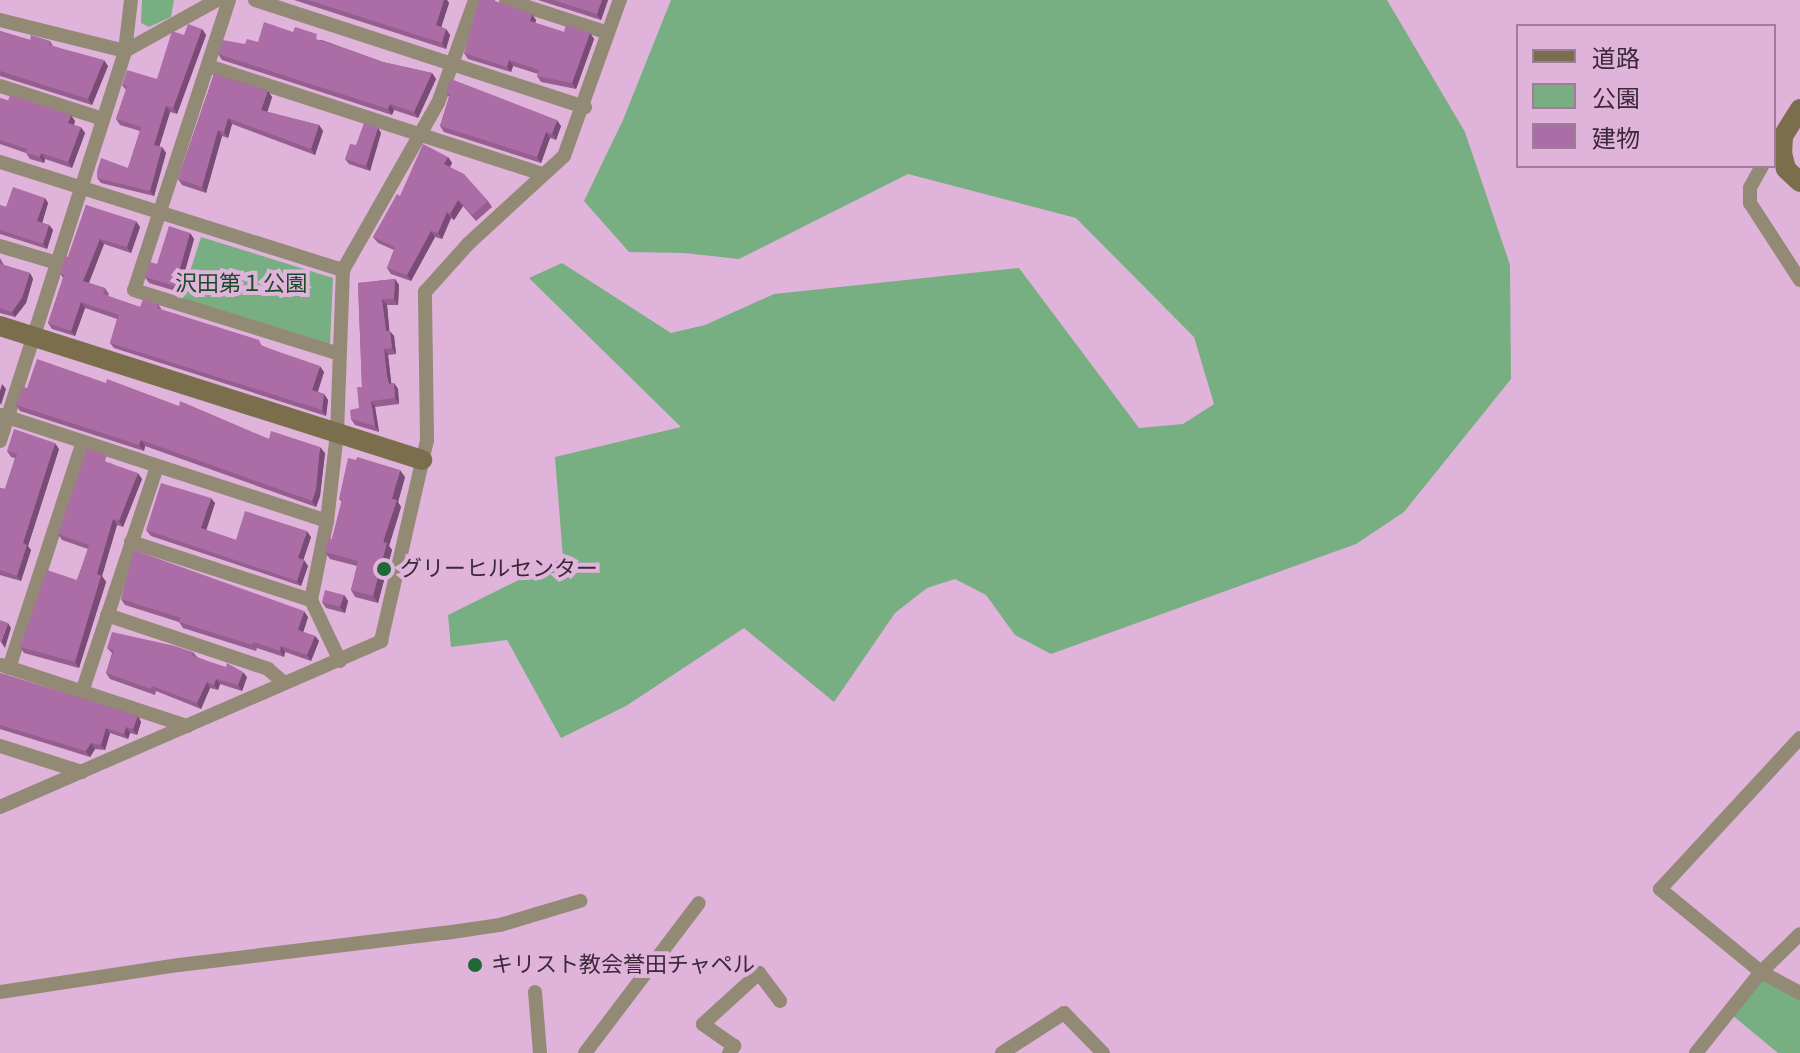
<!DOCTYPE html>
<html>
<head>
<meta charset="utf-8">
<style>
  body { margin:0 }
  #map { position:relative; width:1800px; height:1053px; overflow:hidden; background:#e0b3db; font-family:"Public Sans","Noto Sans JP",sans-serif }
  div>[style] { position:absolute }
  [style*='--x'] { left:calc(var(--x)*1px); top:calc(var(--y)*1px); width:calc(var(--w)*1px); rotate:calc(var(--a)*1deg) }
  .green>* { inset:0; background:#77af83 }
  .street>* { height:14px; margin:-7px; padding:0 7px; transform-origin:7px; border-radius:7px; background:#928a74 }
  .secondary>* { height:20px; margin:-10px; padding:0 10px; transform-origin:10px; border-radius:10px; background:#7a6e4d }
  .wall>* { inset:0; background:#945e8f }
  .shaded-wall>* { inset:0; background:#784c74 }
  .building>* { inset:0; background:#ac6da6 }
  .dots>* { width:22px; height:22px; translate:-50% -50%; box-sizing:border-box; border:4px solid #e0b3db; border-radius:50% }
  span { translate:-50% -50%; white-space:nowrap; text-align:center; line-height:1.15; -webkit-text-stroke:8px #e0b3db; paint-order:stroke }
  .park-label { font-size:22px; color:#174c27 }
  .poi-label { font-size:22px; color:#3b2939 }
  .left { translate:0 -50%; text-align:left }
  .legend { position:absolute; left:1516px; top:24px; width:260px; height:144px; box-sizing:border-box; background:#e0b3db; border:2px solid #9e7c9a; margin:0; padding:10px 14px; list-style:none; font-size:24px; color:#3b2939 }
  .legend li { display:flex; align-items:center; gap:16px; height:40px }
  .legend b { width:40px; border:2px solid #9e7c9a }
</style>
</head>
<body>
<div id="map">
  <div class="green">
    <i style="clip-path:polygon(142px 0,174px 0,171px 17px,149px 27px,141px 23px)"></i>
    <i style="clip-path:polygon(671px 0,1387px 0,1465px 132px,1510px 265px,1511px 379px,1404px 512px,1356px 544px,1051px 654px,1015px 635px,986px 595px,955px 579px,927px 588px,895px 613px,834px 702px,744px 628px,626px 706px,561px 738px,507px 640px,451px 647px,448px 615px,563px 558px,555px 457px,681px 427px,529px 278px,562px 263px,671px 333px,705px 325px,774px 294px,1019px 268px,1139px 428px,1183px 424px,1214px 404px,1194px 337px,1076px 218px,908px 174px,739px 259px,684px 253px,629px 252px,584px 201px,623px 120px)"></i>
    <i style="clip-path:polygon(201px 237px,333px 278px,330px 344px,181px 300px)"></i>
    <i style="clip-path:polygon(1762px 978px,1800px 1000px,1800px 1053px,1778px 1053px,1732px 1015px)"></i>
  </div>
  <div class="street">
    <i style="--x:229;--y:0;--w:305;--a:108.1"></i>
    <i style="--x:134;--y:290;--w:215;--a:17.3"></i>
    <i style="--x:255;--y:0;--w:347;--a:18"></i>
    <i style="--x:506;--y:0;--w:107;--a:17.9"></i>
    <i style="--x:0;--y:20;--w:129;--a:13.9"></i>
    <i style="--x:125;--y:51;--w:105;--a:-29"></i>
    <i style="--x:208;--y:66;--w:351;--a:17.9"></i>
    <i style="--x:0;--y:86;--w:108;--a:17.8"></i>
    <i style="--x:0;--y:162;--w:360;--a:17.5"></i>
    <i style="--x:1762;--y:166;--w:25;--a:119"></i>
    <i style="--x:1750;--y:188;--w:15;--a:90"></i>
    <i style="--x:1750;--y:203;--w:92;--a:57"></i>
    <i style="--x:0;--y:246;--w:59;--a:16.6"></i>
    <i style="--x:1;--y:415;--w:343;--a:18"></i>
    <i style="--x:0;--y:441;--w:410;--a:-72.2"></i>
    <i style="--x:125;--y:51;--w:51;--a:-83.3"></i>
    <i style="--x:131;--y:542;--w:189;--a:17.9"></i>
    <i style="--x:107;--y:615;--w:170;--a:18.5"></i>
    <i style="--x:268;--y:669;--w:21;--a:41"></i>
    <i style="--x:340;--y:661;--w:68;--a:-115.4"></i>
    <i style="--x:311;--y:600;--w:81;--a:-78.6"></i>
    <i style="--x:327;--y:521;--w:89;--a:-83.5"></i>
    <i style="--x:337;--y:433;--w:163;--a:-87.9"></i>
    <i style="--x:343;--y:270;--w:192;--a:-60.4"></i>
    <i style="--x:438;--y:103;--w:109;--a:-70.2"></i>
    <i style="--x:1;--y:665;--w:196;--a:18.2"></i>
    <i style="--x:9;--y:668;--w:238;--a:-71.9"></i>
    <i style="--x:82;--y:692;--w:238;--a:-71.6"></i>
    <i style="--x:1800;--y:738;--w:206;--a:132.8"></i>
    <i style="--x:1660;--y:889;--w:131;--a:39.4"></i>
    <i style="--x:1761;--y:972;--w:44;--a:28.3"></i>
    <i style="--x:0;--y:746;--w:86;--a:17.6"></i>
    <i style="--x:0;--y:807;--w:416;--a:-23.5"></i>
    <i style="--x:381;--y:641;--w:206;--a:-77.1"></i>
    <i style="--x:427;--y:440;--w:148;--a:-90.8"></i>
    <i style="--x:425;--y:292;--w:64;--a:-48.1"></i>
    <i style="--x:468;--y:244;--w:130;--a:-42.5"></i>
    <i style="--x:564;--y:156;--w:166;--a:-70.3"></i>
    <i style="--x:0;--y:992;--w:181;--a:-8.6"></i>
    <i style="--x:179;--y:965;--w:268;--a:-6.9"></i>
    <i style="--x:445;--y:933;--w:56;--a:-8.3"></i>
    <i style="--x:500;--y:925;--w:84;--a:-16.7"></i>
    <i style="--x:535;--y:992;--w:61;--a:85.3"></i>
    <i style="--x:585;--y:1053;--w:188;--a:-52.8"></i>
    <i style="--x:729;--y:1053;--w:9;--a:-54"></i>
    <i style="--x:734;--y:1046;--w:38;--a:-145"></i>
    <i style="--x:703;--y:1024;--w:76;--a:-42.3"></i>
    <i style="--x:759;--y:973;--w:35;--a:53"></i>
    <i style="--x:1002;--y:1053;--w:74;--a:-32.8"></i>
    <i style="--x:1064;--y:1013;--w:56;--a:45.7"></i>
    <i style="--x:1696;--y:1053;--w:104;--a:-51.3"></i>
    <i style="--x:1761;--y:972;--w:54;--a:-44.3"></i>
  </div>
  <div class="secondary">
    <i style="--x:1800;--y:109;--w:32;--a:122"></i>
    <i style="--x:1783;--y:136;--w:17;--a:93"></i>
    <i style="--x:1782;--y:153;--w:16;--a:76"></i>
    <i style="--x:1786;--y:169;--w:19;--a:43"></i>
    <i style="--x:0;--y:326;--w:443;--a:17.6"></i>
  </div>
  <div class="wall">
    <i style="clip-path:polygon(294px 0,447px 0,449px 3px,441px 27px,446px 29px,450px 35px,446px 49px)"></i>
    <i style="clip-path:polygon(538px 0,608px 0,601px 20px)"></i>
    <i style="clip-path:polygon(498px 2px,536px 20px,535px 23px,564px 32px,590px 33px,594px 39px,576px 89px,541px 82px,537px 76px,538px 74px,513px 66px,511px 72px,468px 59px,464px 53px)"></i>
    <i style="clip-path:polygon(202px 29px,206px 35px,177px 114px,170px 112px,159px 147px,162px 147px,166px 153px,154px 196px,101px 183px,97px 178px,128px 168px,140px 131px,120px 125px,116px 119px,126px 90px,122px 85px,157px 79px,184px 35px)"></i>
    <i style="clip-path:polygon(0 31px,30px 40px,50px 41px,53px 46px,108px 66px,92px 105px,0 76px)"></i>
    <i style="clip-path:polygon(322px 40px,383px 62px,432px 73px,436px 79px,418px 118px,394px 110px,392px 115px,222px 60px,218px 54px,245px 44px,258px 42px)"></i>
    <i style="clip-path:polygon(214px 74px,268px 91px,272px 97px,267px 112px,319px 125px,323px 131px,315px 155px,232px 124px,228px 138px,222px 136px,206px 193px,182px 185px,178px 179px)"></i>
    <i style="clip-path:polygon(446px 93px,561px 126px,556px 140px,550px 138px,541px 163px,444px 132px,440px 126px,449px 97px)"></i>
    <i style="clip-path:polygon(0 98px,75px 121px,74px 125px,85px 133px,72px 168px,45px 159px,44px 163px,30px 159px,26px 153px,0 144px)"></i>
    <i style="clip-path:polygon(378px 128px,381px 133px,370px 171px,349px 164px,345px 159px,356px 145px)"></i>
    <i style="clip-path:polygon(448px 157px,452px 163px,450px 167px,488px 201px,492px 207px,476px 221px,463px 206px,454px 220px,451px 218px,442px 239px,435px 237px,411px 281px,391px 274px,387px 268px,394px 250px,378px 243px,373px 237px,400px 196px)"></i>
    <i style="clip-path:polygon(45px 198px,48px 203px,42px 223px,49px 225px,53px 230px,47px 249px,0 234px,0 205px,6px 207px)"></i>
    <i style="clip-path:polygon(86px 205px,140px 227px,131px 253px,104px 244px,89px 283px,105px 288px,109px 294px,108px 296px,140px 307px,158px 304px,162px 310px,263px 346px,324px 372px,318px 392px,324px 394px,328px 400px,326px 416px,114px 348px,110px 343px,117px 319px,85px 308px,75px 336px,52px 329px,48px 323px,63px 278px,60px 273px,68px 257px)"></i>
    <i style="clip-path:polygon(190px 233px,194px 239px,179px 292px,149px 283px,145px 277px)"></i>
    <i style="clip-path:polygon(0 258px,4px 265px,30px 273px,33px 279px,26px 303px,15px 317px,0 313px)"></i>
    <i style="clip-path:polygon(395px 279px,399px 285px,398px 305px,387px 305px,389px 331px,394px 336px,396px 354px,388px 355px,391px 381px,391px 384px,394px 383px,398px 389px,399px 404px,375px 407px,379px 432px,355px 425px,351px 419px,359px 408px,362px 387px,358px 283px)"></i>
    <i style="clip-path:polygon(106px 383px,269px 439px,325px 453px,320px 496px,316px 507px,145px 446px,144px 451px,20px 411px,16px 405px,27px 388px)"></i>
    <i style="clip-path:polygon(59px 449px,28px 546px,31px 550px,21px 581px,0 575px,0 488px,5px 489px,15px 458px,11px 457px,7px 451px)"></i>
    <i style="clip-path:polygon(111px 461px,110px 463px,142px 479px,123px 527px,117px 525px,102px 576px,106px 582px,79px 668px,24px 653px,20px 647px,77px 580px,88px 549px,62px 540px,58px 534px)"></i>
    <i style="clip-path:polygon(405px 477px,398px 502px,401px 507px,389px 546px,392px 550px,378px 603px,355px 597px,351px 590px,357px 566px,330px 559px,325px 552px,332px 539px,342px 502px,339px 499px)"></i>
    <i style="clip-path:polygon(215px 503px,206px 530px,236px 540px,311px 537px,303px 560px,308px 566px,301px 586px,151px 536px,146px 530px)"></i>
    <i style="clip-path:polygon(344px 595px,348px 601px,345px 613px,326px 608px,322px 602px)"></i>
    <i style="clip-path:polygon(121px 599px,308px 617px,303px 632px,315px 636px,319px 641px,311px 661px,285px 652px,284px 657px,257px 648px,256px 651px,183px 628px,179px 622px,125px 605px)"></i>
    <i style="clip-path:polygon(107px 648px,193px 652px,197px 657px,247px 677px,242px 691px,220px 684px,218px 690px,210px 688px,201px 709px,156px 691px,155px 695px,110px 679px,106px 673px,112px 653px)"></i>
    <i style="clip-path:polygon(0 673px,138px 716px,141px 722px,137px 735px,130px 733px,128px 739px,110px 733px,105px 750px,95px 749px,90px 757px,0 729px)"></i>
  </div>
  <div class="shaded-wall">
    <i style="clip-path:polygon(444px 0,447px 0,449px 3px,440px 31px,436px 25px)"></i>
    <i style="clip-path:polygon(602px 0,608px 0,601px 20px,597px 14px)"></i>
    <i style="clip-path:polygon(532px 14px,536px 20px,534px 27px,530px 21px)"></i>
    <i style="clip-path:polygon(202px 29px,206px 35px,177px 114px,173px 108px)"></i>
    <i style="clip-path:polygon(446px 29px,450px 35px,446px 49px,442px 43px)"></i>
    <i style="clip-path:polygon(590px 33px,594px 39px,576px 89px,572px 83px)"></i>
    <i style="clip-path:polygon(104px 60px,108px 66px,92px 105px,88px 99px)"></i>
    <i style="clip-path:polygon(509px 60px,513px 66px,511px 72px,507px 67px)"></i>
    <i style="clip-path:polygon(432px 73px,436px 79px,418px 118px,414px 112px)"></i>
    <i style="clip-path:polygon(268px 91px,272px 97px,266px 116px,261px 110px)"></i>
    <i style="clip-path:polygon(390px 104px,394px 110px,392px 115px,388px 109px)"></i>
    <i style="clip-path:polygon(166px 106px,170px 112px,158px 151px,154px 145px)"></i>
    <i style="clip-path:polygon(71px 115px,75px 121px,72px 129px,68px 123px)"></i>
    <i style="clip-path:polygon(228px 118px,232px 124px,228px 138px,224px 132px)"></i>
    <i style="clip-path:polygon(557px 120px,561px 126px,556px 140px,552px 134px)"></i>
    <i style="clip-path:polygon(319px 125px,323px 131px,315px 155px,311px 149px)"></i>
    <i style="clip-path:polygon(81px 127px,85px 133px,72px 168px,68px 162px)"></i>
    <i style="clip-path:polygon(378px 128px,381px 133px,370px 171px,366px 166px)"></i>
    <i style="clip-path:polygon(218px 130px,222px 136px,206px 193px,202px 187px)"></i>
    <i style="clip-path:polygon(546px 132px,550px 138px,541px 163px,537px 157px)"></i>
    <i style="clip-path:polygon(162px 147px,166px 153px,154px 196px,150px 191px)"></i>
    <i style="clip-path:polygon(41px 153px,45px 159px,44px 163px,40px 157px)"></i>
    <i style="clip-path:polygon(448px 157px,452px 163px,448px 170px,444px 164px)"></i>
    <i style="clip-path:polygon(45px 198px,48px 203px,41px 227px,37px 221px)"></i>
    <i style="clip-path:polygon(458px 200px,463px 206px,454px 220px,450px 214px)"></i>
    <i style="clip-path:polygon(447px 212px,451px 218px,442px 239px,438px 233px)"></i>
    <i style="clip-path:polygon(136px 221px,140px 227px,131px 253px,127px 247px)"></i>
    <i style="clip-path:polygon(49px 225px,53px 230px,47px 249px,43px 244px)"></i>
    <i style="clip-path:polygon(431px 231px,435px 237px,411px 281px,407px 275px)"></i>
    <i style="clip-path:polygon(190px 233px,194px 239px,179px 292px,175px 286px)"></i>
    <i style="clip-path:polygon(100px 239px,104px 244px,87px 287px,83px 281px)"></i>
    <i style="clip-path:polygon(30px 273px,33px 279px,26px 303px,15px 317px,12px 312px)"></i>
    <i style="clip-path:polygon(395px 279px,399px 285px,398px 305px,394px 299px)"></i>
    <i style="clip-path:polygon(382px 299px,387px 305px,390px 337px,386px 331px)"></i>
    <i style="clip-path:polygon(81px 302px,85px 308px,75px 336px,71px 331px)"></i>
    <i style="clip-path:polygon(390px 331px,394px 336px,396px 354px,392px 348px)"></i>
    <i style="clip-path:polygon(384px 349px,388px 355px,391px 381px,393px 390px,389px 384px,387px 376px)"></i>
    <i style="clip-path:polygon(320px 366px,324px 372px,316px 396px,312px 390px)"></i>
    <i style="clip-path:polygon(394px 383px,398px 389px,399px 404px,395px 398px)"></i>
    <i style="clip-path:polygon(2px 384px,6px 389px,1px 405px,0 403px,0 391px)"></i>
    <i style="clip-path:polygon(324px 394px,328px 400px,326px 416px,322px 410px)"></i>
    <i style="clip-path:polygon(371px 401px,375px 407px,379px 432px,375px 426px)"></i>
    <i style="clip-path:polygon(141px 440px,145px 446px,144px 451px,139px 445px)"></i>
    <i style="clip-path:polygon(55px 443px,59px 449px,28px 546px,31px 550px,21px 581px,17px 576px,23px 543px)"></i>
    <i style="clip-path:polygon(320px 447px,325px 453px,320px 496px,316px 507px,312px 501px)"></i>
    <i style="clip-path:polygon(400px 470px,405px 477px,398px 502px,401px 507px,389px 546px,392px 550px,378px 603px,373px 596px,392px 499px)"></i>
    <i style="clip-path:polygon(138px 473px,142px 479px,123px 527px,119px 521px)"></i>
    <i style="clip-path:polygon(211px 498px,215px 503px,205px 534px,201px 528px)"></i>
    <i style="clip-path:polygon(113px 519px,117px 525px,102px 576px,106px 582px,79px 668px,75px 662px,97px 574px)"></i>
    <i style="clip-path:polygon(307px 531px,311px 537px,302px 564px,298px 558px)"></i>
    <i style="clip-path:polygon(304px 560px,308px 566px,301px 586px,297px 581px)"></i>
    <i style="clip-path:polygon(344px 595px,348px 601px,345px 613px,340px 607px)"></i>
    <i style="clip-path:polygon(304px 611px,308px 617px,302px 636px,298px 630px)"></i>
    <i style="clip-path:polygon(8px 623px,11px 628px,5px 648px,1px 642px)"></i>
    <i style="clip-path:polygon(315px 636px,319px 641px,311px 661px,307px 655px)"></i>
    <i style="clip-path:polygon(281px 646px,285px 652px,284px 657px,280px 651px)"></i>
    <i style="clip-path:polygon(243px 672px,247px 677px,242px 691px,238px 685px)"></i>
    <i style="clip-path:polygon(216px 679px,220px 684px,218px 690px,214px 685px)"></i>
    <i style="clip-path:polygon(207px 682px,210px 688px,201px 709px,197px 703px)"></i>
    <i style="clip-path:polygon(138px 716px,141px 722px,137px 735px,133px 729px)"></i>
    <i style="clip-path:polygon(126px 727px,130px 733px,128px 739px,124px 734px)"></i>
    <i style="clip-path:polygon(106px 728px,110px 733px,105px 750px,101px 745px)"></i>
    <i style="clip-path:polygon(91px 743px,95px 749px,90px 757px,86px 751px)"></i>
  </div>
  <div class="building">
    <i style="clip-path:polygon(308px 0,444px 0,436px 25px,446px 29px,442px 43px)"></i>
    <i style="clip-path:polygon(479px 0,495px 0,495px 1px,532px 14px,530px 21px,564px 32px,566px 25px,590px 33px,572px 83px,537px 76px,539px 70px,509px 60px,507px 67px,464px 53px)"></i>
    <i style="clip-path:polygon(553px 0,602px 0,597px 14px)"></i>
    <i style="clip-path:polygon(264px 22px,293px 32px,295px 27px,317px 34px,316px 39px,383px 62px,432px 73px,414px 112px,390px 104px,388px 109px,218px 54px,223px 40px,245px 44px,247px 39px,258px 42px)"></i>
    <i style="clip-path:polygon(188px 24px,202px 29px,173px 108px,166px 106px,154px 145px,162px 147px,150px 191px,97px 178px,97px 171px,101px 158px,128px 168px,141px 127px,116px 119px,127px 86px,122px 85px,127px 70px,157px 79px,172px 31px,184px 35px)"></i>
    <i style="clip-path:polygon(0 31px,30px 40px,31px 35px,50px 41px,49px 45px,104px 60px,88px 99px,0 71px)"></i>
    <i style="clip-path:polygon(214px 74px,268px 91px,261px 110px,319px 125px,311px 149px,228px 118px,224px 132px,218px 130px,202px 187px,178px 179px)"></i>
    <i style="clip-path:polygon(451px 79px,557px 120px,552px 134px,546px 132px,537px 157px,440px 126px,450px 94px,446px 93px)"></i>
    <i style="clip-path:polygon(10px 95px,71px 115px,68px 123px,81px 127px,68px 162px,41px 153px,40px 157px,26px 153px,27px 149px,0 140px,0 98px,8px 101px)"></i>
    <i style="clip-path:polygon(364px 123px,378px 128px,366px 166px,345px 159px,350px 144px,356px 145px)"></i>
    <i style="clip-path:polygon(423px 144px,448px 157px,444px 164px,464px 174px,488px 201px,472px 215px,458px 200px,450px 214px,447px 212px,438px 233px,431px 231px,407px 275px,387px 268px,395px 247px,373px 237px,397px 194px,400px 196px)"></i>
    <i style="clip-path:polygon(13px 187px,45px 198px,37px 221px,49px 225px,43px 244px,0 230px,0 205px,6px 207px)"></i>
    <i style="clip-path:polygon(86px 205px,136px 221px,127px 247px,100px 239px,83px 281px,105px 288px,103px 294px,116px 299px,140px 307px,143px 299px,158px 304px,157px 308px,259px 340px,262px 346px,320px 366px,312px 390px,324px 394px,322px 410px,110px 343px,119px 315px,81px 302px,71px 331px,48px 323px,64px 275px,60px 273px,65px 256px,68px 257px)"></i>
    <i style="clip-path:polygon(169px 226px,190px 233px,175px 286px,145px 277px,150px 262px,157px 264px)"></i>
    <i style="clip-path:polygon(0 264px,30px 273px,22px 298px,12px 312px,0 308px)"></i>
    <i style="clip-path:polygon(395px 279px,394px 299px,382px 299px,386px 331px,390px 331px,392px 348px,384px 349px,387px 376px,389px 384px,394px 383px,395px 398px,371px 401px,375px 426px,351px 419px,350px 410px,359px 408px,357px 387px,362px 387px,358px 283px)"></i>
    <i style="clip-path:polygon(37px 359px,106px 383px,107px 379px,179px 406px,180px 401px,269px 439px,271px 431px,320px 447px,316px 490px,312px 501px,141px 440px,139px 445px,16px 405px,23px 387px,27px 388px)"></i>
    <i style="clip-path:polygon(14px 429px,55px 443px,23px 543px,27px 545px,17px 576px,0 570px,0 488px,5px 489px,17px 454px,7px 451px)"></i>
    <i style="clip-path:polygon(87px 449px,107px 455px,105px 461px,109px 463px,138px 473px,119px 521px,113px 519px,97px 574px,101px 576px,75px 662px,20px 647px,47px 570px,77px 580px,82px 566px,89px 545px,58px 534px)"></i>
    <i style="clip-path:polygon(357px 457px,400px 470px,392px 499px,397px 500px,383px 542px,387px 543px,373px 596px,351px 590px,358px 561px,325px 552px,328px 538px,332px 539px,342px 499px,339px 499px,348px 458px,356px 460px)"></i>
    <i style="clip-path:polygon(161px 483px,211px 498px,201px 528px,236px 540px,245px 511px,307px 531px,298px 558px,304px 560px,297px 581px,146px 530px)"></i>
    <i style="clip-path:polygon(134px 550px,304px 611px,298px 630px,315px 636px,307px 655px,281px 646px,280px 651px,253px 642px,252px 645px,179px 622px,181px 618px,121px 599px)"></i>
    <i style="clip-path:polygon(325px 590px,344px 595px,340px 607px,322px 602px)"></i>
    <i style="clip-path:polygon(0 620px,8px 623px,1px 642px,0 642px)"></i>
    <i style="clip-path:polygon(112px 632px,175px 646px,193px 652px,192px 656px,226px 667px,227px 663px,243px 672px,238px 685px,216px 679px,214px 685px,207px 682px,197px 703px,152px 686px,151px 689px,106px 673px,114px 650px,107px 648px)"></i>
    <i style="clip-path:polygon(0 673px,138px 716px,133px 729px,126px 727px,124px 734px,106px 728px,101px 745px,91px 743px,86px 751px,0 725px)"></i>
  </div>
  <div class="dots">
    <i style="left:384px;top:569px;background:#1f6936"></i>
    <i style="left:475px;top:965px;background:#1f6936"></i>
  </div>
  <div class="park-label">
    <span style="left:241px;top:284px">沢田第１公園</span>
  </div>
  <div class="poi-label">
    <span class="left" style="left:400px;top:569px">グリーヒルセンター</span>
    <span class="left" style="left:491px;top:965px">キリスト教会誉田チャペル</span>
  </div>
  <ul class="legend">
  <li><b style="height:10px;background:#7a6e4d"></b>道路</li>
  <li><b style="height:22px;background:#77af83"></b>公園</li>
  <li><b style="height:22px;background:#ac6da6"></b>建物</li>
  </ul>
</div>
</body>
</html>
